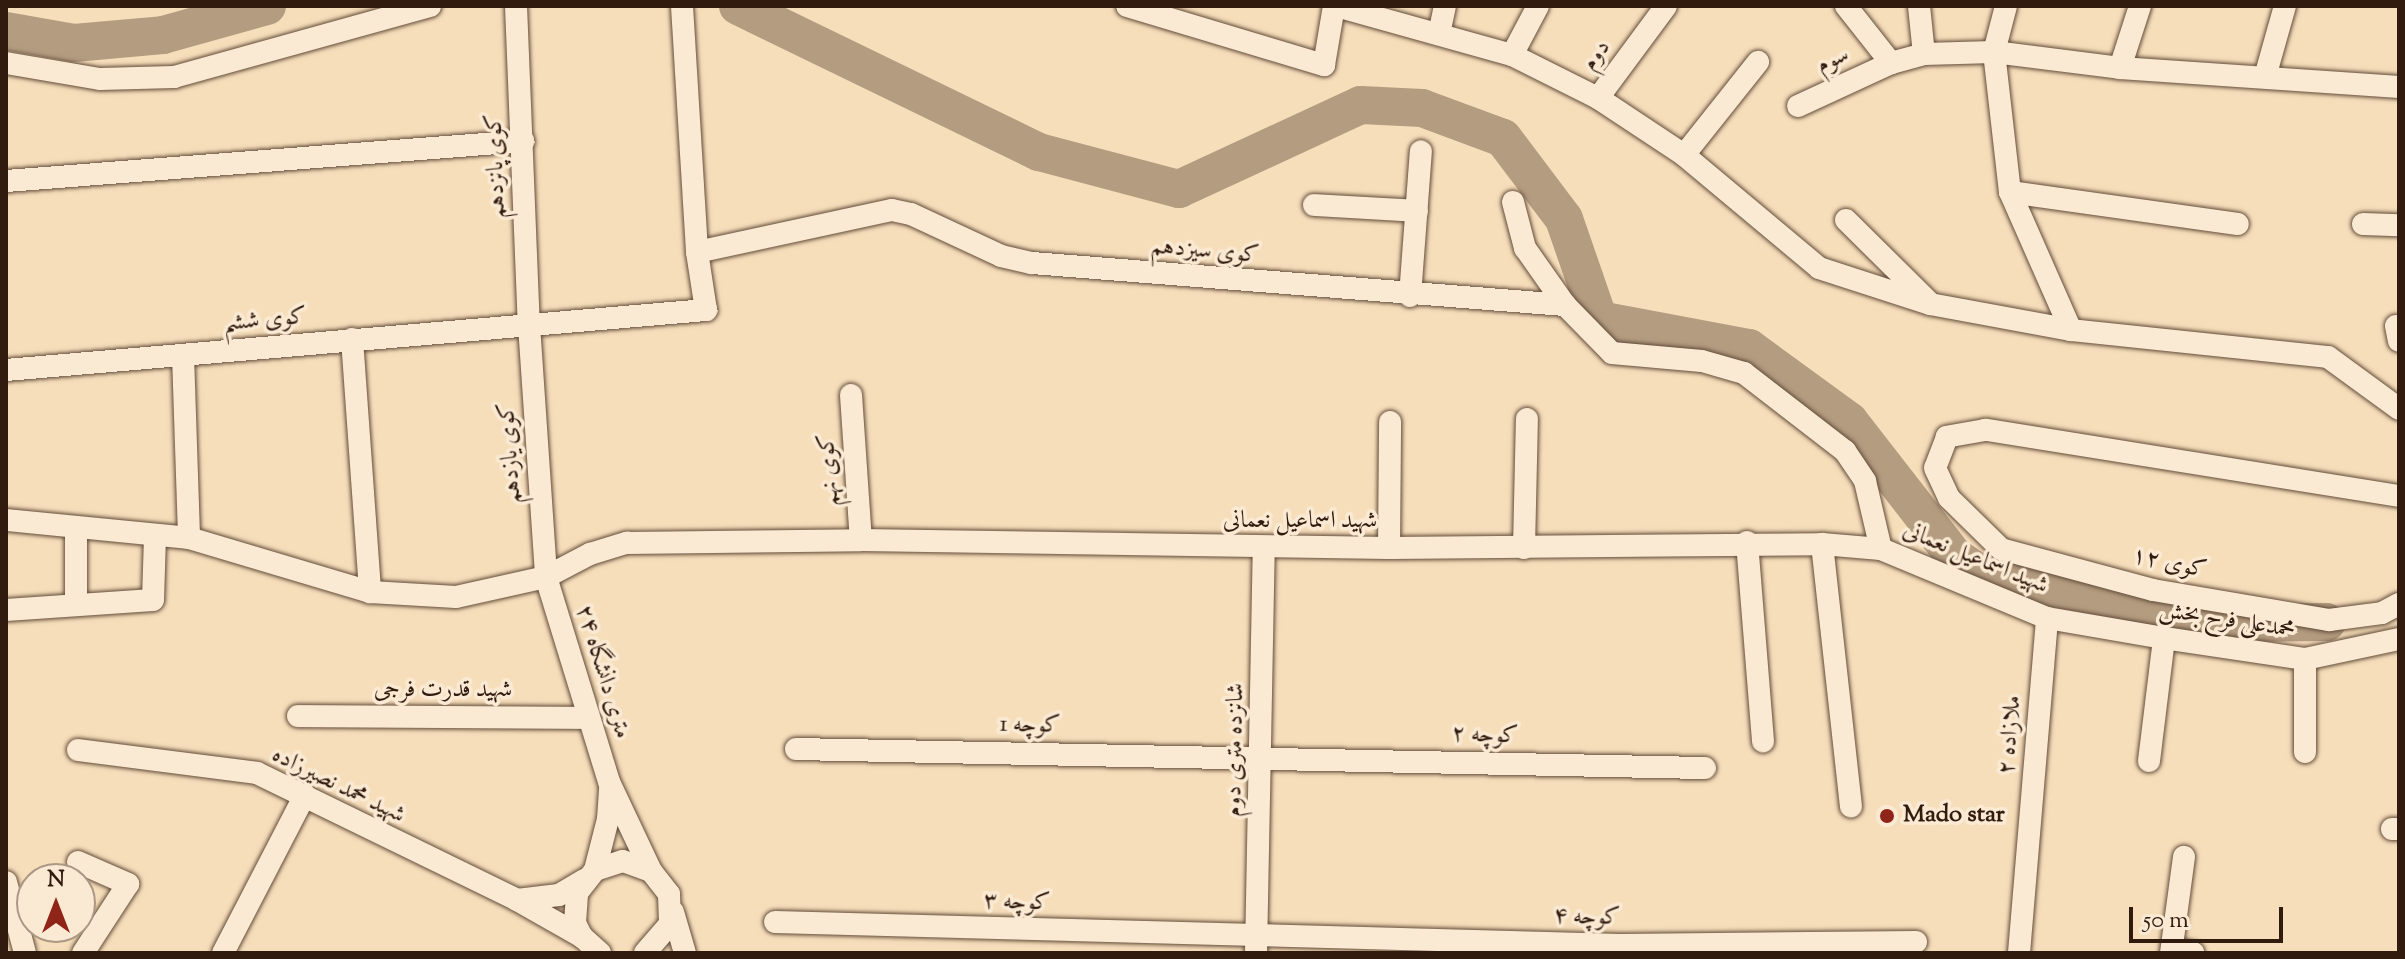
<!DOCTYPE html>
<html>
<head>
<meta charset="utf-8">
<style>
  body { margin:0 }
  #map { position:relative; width:2405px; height:959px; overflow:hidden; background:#f7debb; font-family:"Sorts Mill Goudy",Amiri,serif }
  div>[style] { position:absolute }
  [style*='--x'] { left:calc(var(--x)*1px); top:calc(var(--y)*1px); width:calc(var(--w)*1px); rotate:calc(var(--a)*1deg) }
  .river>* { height:38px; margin:-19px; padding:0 19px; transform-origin:19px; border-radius:19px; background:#b49c80 }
  .roads { filter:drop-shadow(0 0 2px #624c39) drop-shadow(0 0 2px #624c39) }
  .minor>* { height:22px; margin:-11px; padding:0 11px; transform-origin:11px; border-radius:11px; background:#faead3 }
  .dots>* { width:22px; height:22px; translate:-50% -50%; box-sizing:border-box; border:4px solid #faead3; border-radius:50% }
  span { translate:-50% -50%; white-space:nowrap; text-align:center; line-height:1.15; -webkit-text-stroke:7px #faead3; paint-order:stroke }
  .street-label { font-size:24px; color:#311b0e }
  .poi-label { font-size:24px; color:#311b0e; font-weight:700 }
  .left { translate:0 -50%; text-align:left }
  .frame { position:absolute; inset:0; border:8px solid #311b0e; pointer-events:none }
  .north { position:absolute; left:16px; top:863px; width:80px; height:80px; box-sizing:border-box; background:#faead3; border:2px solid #aa9784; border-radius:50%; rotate:0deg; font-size:22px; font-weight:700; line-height:32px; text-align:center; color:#311b0e }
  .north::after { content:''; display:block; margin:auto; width:28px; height:36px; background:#8f2418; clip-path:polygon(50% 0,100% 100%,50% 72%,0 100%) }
  .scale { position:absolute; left:2129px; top:907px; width:154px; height:36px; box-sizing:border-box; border:4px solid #311b0e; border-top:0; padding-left:10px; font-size:24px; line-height:28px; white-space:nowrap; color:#311b0e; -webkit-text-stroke:6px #faead3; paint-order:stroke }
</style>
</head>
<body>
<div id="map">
  <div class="river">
    <i style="--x:738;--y:6;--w:335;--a:25.9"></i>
    <i style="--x:1039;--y:152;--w:145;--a:14.8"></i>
    <i style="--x:1179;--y:189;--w:200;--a:-24.8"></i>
    <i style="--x:1361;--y:105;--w:61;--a:2.8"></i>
    <i style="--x:1422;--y:108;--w:86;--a:20.3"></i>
    <i style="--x:1503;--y:138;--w:101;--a:53"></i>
    <i style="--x:1564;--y:219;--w:107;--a:70.9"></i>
    <i style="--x:1599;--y:320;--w:153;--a:10.6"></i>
    <i style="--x:1749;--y:348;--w:124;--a:36.1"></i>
    <i style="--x:1849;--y:421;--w:171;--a:52.1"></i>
    <i style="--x:1954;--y:556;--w:36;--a:34"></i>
    <i style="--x:1984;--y:576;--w:267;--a:10.1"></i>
    <i style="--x:2247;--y:623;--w:80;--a:-0.7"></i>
    <i style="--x:6;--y:31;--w:69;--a:10"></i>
    <i style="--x:74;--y:43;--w:89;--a:-5.1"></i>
    <i style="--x:163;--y:35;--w:108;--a:-15.6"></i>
  </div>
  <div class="roads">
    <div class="minor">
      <i style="--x:516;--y:6;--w:319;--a:87.7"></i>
      <i style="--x:529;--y:325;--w:253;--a:86.1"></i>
      <i style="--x:546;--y:577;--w:214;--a:72.9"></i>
      <i style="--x:609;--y:782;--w:98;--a:64.7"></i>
      <i style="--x:682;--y:6;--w:246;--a:86.5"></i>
      <i style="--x:1127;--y:6;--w:206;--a:16.7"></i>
      <i style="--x:1324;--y:65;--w:60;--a:-80.4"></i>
      <i style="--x:1336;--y:6;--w:183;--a:15.6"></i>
      <i style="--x:1512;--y:55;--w:96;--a:26.6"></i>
      <i style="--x:1598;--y:98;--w:103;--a:33.5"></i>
      <i style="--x:1684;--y:155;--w:176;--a:39.9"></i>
      <i style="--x:1819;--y:268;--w:117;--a:18"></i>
      <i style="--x:1930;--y:304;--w:143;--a:10.4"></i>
      <i style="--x:2071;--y:330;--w:258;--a:6"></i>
      <i style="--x:2328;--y:357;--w:88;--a:36.2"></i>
      <i style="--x:1846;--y:6;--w:73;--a:51.7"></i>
      <i style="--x:1891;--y:63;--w:34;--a:-15"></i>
      <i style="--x:1924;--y:54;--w:70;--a:-1.6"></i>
      <i style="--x:1994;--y:52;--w:127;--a:7.2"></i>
      <i style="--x:2120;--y:68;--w:280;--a:3.9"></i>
      <i style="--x:1919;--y:6;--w:48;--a:84.1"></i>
      <i style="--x:2006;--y:6;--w:48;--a:104.6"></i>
      <i style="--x:1994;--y:52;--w:141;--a:83.5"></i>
      <i style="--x:2010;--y:192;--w:151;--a:66.2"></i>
      <i style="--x:1439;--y:34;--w:29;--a:-78"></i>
      <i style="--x:1512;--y:55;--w:55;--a:-62"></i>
      <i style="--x:6;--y:63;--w:95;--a:9.7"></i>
      <i style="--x:100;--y:79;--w:74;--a:-1.5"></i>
      <i style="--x:174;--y:77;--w:266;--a:-15.5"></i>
      <i style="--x:2120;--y:68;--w:65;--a:-72.1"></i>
      <i style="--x:2265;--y:77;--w:74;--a:-74.3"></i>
      <i style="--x:1598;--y:98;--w:114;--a:-53.5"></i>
      <i style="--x:1798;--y:106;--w:102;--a:-24.8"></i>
      <i style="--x:1684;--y:155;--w:119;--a:-51.5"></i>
      <i style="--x:6;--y:181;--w:519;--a:-4.42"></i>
      <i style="--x:2010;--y:192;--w:230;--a:8"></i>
      <i style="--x:1513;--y:202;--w:48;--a:75.4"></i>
      <i style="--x:1525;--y:248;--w:70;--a:54.9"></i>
      <i style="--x:1314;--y:205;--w:103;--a:3.3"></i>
      <i style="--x:1846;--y:220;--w:118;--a:44.7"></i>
      <i style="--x:2363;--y:224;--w:36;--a:2"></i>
      <i style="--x:1410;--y:296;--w:145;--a:-85.7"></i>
      <i style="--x:2396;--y:326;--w:15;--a:79"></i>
      <i style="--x:352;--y:339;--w:254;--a:85.9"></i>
      <i style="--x:183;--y:355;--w:183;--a:88.1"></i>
      <i style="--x:6;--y:370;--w:703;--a:-4.9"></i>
      <i style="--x:706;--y:310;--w:59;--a:-98.8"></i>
      <i style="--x:697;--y:252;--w:199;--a:-12.2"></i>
      <i style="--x:892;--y:210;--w:19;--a:12"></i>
      <i style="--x:911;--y:214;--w:99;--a:25"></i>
      <i style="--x:1001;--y:256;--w:32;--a:13"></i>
      <i style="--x:1032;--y:263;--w:535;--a:4.51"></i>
      <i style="--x:1565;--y:305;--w:67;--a:45.6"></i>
      <i style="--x:1612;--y:353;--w:90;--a:5.1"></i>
      <i style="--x:1702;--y:361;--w:44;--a:15.9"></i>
      <i style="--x:1744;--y:373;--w:128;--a:37.7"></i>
      <i style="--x:1845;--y:451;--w:36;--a:56"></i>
      <i style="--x:1865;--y:481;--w:70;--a:76.8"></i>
      <i style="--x:851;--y:395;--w:145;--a:86.1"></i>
      <i style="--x:2399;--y:496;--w:419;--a:-170.9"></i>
      <i style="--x:1985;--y:430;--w:39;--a:170"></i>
      <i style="--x:1947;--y:437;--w:33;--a:111"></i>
      <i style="--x:1935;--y:468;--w:33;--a:65"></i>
      <i style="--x:1949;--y:498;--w:73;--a:44.4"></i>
      <i style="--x:2001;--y:549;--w:157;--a:15.1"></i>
      <i style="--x:2153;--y:590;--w:179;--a:9.7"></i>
      <i style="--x:2329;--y:620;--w:53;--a:-7.5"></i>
      <i style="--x:2382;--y:613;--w:19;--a:-28"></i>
      <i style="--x:6;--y:520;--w:184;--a:5.6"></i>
      <i style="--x:189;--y:538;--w:189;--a:16.6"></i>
      <i style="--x:370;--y:592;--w:86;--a:3.3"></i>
      <i style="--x:456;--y:597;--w:92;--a:-12.5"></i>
      <i style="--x:546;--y:577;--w:50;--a:-27.6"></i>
      <i style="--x:590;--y:554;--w:39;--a:-17"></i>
      <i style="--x:627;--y:543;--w:234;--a:-0.7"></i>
      <i style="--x:861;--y:540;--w:528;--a:0.87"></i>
      <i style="--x:1389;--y:548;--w:433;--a:-0.5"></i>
      <i style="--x:1822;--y:544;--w:59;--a:4.8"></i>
      <i style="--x:1881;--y:549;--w:180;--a:22.6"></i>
      <i style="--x:2047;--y:618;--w:119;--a:9.7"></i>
      <i style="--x:2164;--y:638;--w:143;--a:8.5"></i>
      <i style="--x:2305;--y:659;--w:96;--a:-12"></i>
      <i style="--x:76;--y:527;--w:76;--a:90"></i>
      <i style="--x:1747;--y:542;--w:200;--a:85.4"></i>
      <i style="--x:1822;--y:544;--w:264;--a:83.7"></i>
      <i style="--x:1389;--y:548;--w:126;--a:-89.5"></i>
      <i style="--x:1524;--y:548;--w:129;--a:-88.7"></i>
      <i style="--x:6;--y:610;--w:147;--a:-3.9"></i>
      <i style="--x:153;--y:600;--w:65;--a:-88.2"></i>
      <i style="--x:2305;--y:659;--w:93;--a:90"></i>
      <i style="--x:298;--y:716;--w:289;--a:0.4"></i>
      <i style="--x:796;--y:749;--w:909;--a:1.2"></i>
      <i style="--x:78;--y:750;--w:180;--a:7.3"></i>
      <i style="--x:257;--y:773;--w:289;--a:26"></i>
      <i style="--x:517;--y:900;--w:75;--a:29.6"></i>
      <i style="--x:2149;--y:761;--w:124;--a:-83"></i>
      <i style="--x:2392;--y:829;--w:7;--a:0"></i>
      <i style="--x:78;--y:862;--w:55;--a:23.7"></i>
      <i style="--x:128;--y:884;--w:82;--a:123.1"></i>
      <i style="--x:595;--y:870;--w:53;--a:-75.7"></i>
      <i style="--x:608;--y:819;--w:32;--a:-86"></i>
      <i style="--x:6;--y:882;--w:73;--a:75"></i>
      <i style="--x:517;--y:900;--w:42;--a:-6.8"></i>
      <i style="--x:559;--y:895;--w:29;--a:-31"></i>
      <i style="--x:673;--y:912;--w:43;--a:73.7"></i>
      <i style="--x:775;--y:922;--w:845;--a:1.56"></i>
      <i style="--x:1620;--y:945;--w:296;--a:-0.6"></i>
      <i style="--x:2172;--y:948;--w:22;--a:13"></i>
      <i style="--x:223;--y:953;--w:178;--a:-62.6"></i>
      <i style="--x:600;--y:953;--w:24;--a:-138"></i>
      <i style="--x:582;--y:937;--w:16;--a:-117"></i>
      <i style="--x:575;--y:923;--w:30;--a:-86"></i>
      <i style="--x:577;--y:893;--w:29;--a:-52"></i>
      <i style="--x:595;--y:870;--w:29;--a:-18"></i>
      <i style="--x:623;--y:861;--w:30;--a:20"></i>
      <i style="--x:651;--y:871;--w:29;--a:52"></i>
      <i style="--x:669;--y:894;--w:30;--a:88"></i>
      <i style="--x:670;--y:924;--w:38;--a:131"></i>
      <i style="--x:1256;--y:953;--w:405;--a:-88.9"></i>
      <i style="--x:2019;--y:953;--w:336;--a:-85.2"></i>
      <i style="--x:2171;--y:953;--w:97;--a:-82.3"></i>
    </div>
  </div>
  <div class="dots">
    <i style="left:1887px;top:816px;background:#8f2418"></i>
  </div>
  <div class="street-label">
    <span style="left:1597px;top:56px;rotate:-54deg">دوم</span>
    <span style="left:1833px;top:61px;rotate:-25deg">سوم</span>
    <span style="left:497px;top:166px;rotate:-92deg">کوی پانزدهم</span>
    <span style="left:1205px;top:252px;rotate:5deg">کوی سیزدهم</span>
    <span style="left:265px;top:321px;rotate:-5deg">کوی ششم</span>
    <span style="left:511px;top:453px;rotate:-94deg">کوی یازدهم</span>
    <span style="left:830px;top:470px;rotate:-94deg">کوی نهم</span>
    <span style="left:1300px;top:522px">شهید اسماعیل نعمانی</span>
    <span style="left:1975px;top:559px;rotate:22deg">شهید اسماعیل نعمانی</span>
    <span style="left:2169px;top:564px;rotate:12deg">کوی ۱۲</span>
    <span style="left:2227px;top:621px;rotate:9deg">محمدعلی فرح بخش</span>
    <span style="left:602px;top:672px;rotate:73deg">۲۴ متری دانشگاه</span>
    <span style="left:443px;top:691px">شهید قدرت فرجی</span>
    <span style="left:1030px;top:726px;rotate:1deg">کوچه 1</span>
    <span style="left:2011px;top:735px;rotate:-85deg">ملازاده ۲</span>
    <span style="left:1485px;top:736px;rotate:2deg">کوچه ۲</span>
    <span style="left:1236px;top:750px;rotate:-89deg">شانزده متری دوم</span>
    <span style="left:338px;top:786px;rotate:26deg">شهید محمد نصیرزاده</span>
    <span style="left:1017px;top:903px;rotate:2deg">کوچه ۳</span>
    <span style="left:1587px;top:918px;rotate:1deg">کوچه ۴</span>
  </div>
  <div class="poi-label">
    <span class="left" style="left:1903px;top:816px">Mado star</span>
  </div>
  <div class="frame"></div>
  <div class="north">N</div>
  <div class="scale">50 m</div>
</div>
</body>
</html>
